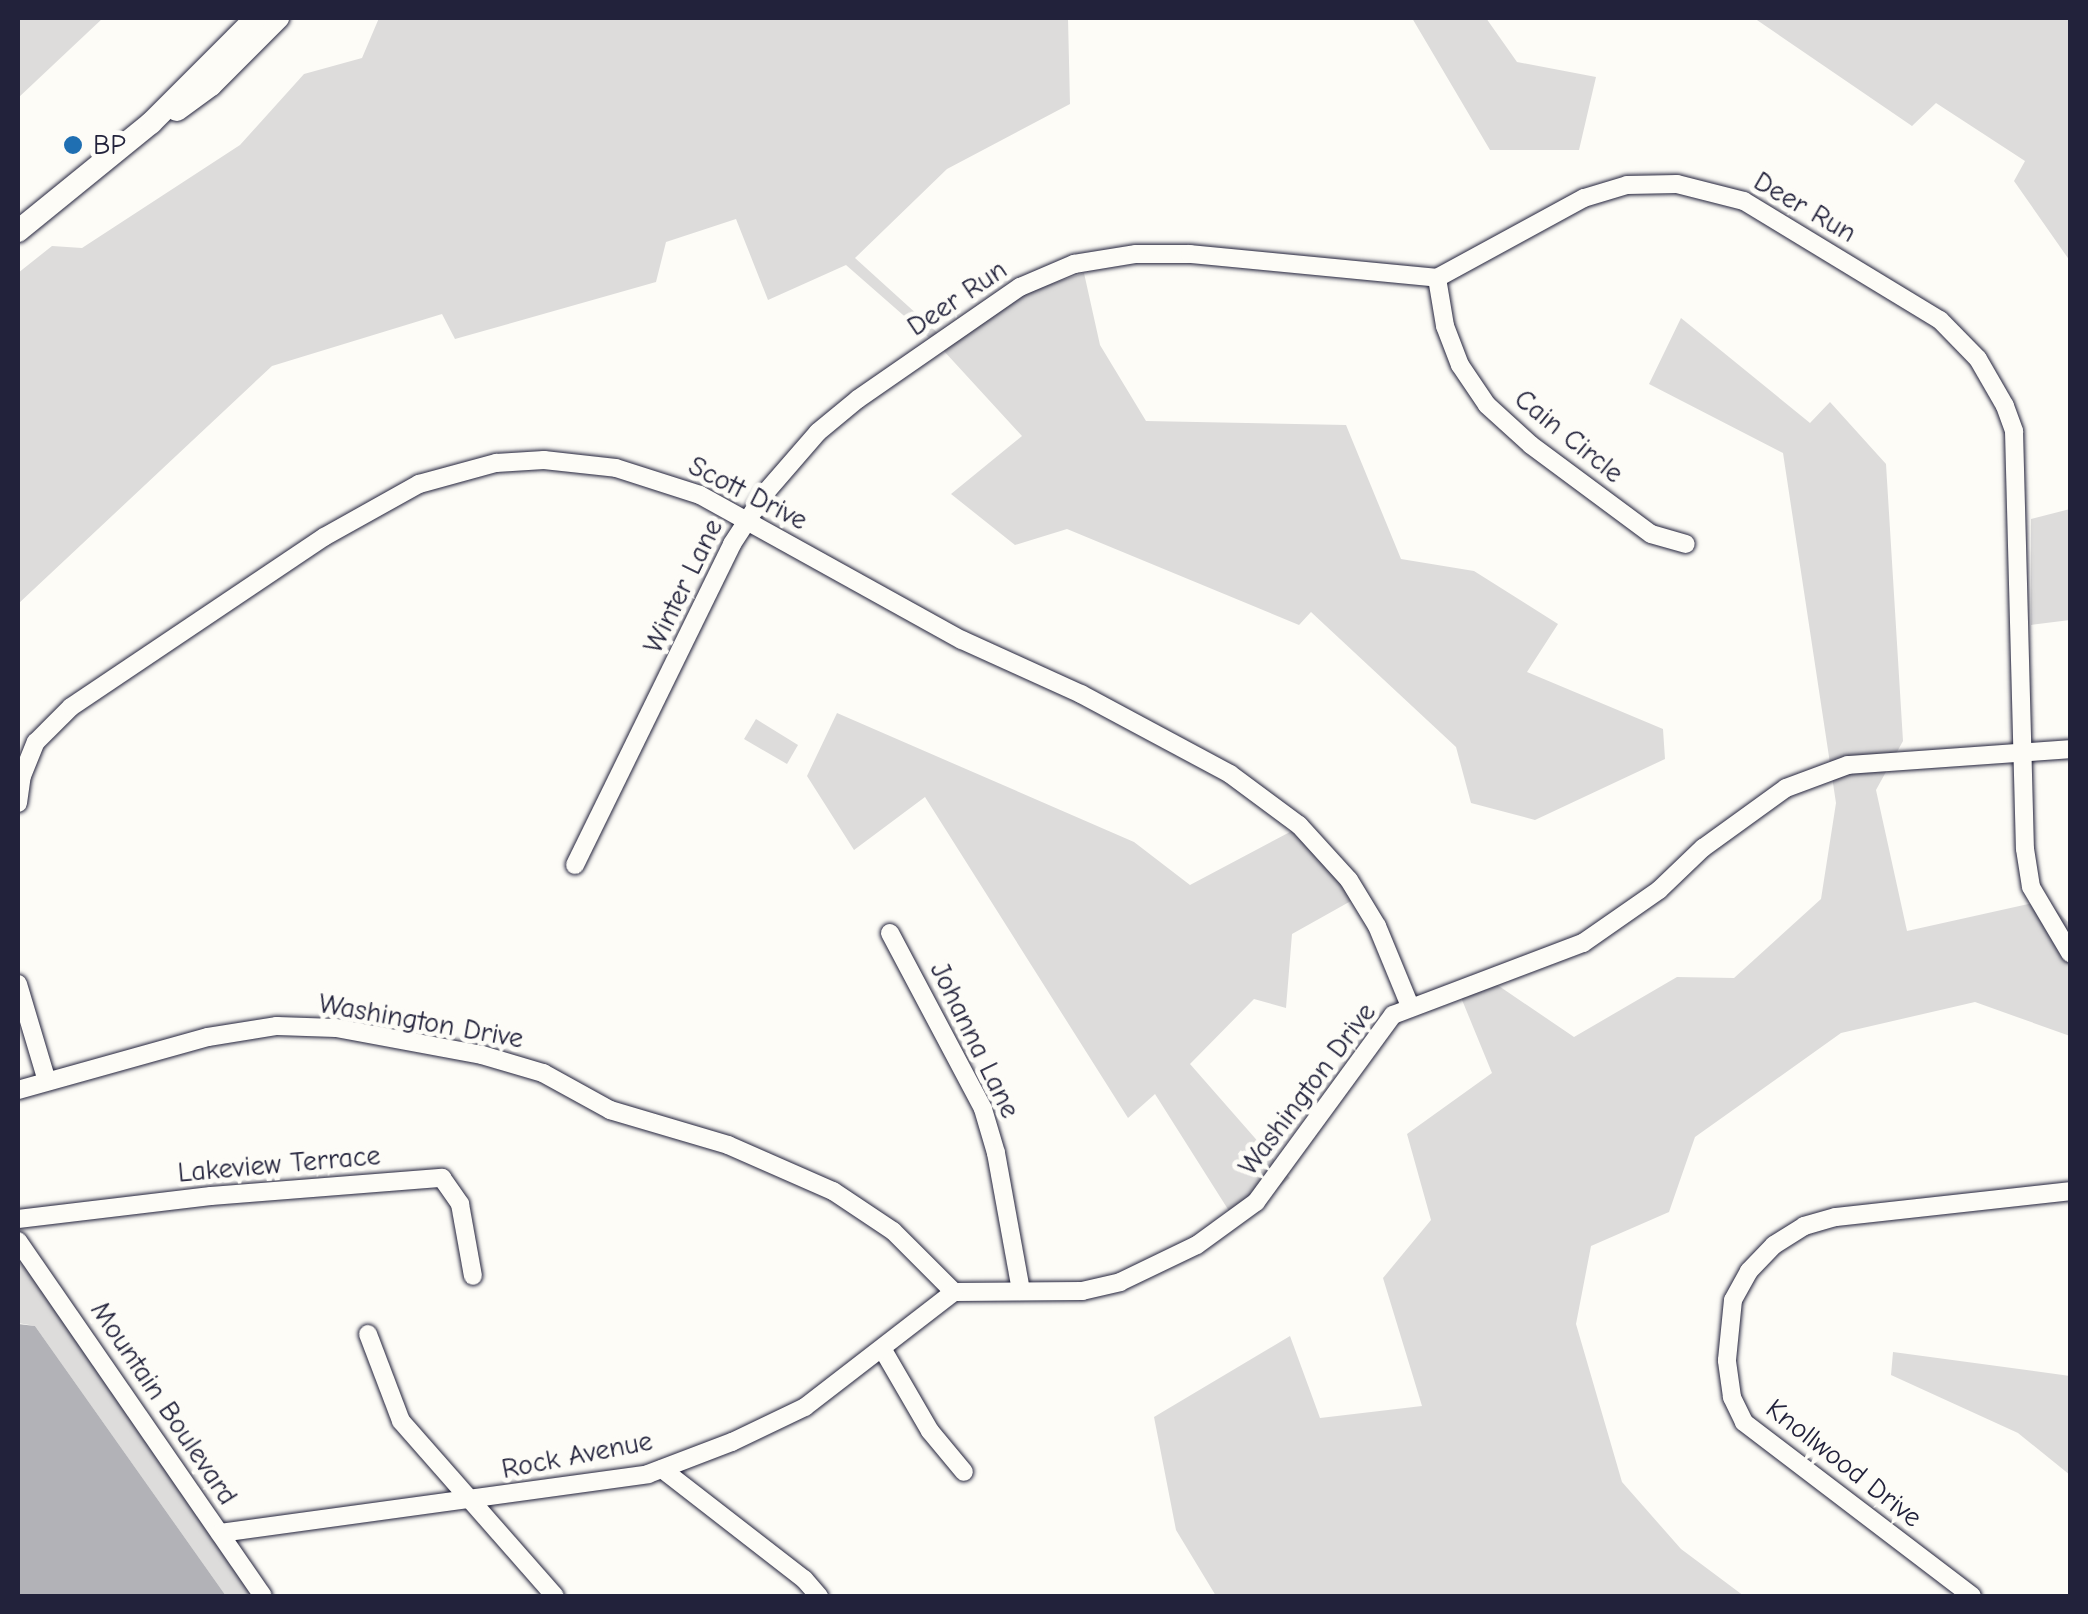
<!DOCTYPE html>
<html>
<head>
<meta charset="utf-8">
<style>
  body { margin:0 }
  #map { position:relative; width:2088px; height:1614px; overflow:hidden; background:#fdfcf7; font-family:"Comic Neue",sans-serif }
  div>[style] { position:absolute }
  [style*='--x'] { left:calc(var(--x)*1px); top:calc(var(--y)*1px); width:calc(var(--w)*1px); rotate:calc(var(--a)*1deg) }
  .green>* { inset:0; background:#dddcdb }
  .water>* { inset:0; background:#b2b2b7 }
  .roads { filter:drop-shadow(0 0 2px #22223b) drop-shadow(0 0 2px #22223b) }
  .minor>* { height:18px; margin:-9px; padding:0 9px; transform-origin:9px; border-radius:9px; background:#fdfcf7 }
  .major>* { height:22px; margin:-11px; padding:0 11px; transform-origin:11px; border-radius:11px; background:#fdfcf7 }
  .dots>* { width:28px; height:28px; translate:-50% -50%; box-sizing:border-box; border:5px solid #fdfcf7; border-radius:50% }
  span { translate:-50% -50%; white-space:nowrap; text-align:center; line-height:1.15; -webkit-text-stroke:10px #fdfcf7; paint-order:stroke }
  .poi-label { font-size:28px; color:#22223b }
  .left { translate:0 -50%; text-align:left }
  .street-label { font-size:28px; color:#22223b }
  .frame { position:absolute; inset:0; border:20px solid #22223b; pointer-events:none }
</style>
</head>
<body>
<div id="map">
  <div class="green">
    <i style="clip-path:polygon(18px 18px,103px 18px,18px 98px)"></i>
    <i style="clip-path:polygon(379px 18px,1068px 18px,1070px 104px,947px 169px,855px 258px,951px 345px,1030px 291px,1084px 273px,1100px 345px,1146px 421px,1346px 425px,1401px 559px,1474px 571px,1558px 624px,1527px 672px,1663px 729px,1665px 759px,1535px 820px,1471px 803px,1456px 747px,1311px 612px,1299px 625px,1067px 529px,1015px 545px,951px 494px,1022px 436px,943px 350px,846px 265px,768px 300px,736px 219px,666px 242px,656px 282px,455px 339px,442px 314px,272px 366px,18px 604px,18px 273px,52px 246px,82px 248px,240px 145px,304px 74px,362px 58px)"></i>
    <i style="clip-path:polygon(1412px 18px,1486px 18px,1517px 62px,1596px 77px,1579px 150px,1490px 150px)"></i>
    <i style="clip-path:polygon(1754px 18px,2070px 18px,2070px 261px,2014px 181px,2025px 161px,1936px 103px,1912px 126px)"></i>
    <i style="clip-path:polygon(1681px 318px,1810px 423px,1830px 402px,1886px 464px,1903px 741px,1876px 790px,1907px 931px,2046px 900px,2070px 924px,2070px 1036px,1975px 1002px,1841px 1033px,1695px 1137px,1669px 1212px,1591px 1246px,1576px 1324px,1622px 1482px,1681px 1549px,1744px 1596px,1216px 1596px,1176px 1530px,1154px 1417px,1290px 1336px,1320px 1418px,1422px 1406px,1383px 1278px,1431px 1220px,1407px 1134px,1492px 1073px,1460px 995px,1496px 984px,1574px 1037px,1677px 977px,1734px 978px,1821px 899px,1836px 803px,1783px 453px,1649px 384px)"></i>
    <i style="clip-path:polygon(2070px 509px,2070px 620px,2031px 625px,2031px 519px)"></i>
    <i style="clip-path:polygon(837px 713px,1134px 842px,1190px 885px,1307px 823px,1367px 892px,1292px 934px,1286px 1008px,1254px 999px,1190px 1064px,1290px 1178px,1236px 1222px,1155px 1094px,1128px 1118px,925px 797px,854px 850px,807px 776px)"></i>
    <i style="clip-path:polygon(756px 719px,798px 745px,787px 764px,744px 739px)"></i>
    <i style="clip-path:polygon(18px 1241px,263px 1596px,226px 1596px,35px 1326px,18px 1323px)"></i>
    <i style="clip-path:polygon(1893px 1352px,2070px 1376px,2070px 1475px,2018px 1433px,1891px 1375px)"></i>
  </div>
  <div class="water">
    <i style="clip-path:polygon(18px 1324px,35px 1326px,226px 1596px,18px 1596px)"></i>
  </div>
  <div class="roads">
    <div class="minor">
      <i style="--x:1437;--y:278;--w:49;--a:80.5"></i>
      <i style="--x:1445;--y:326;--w:42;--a:69"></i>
      <i style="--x:1460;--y:365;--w:48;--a:56"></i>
      <i style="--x:1487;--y:405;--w:59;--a:42.3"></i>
      <i style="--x:1531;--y:445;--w:149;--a:36.6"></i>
      <i style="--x:1651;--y:534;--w:36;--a:16"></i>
      <i style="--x:18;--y:803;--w:27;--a:-82"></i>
      <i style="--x:22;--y:776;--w:37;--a:-68"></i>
      <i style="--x:36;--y:742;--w:49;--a:-45"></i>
      <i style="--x:71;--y:707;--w:305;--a:-33.9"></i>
      <i style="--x:324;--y:537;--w:109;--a:-29.2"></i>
      <i style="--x:419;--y:484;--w:80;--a:-15.3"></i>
      <i style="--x:496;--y:463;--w:48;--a:-3.6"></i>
      <i style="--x:544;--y:460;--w:72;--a:6.3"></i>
      <i style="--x:616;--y:468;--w:88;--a:17.8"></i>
      <i style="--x:700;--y:495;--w:299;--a:29"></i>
      <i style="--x:962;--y:640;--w:131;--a:24.4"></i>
      <i style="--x:1081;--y:694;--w:169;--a:28.2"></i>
      <i style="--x:1230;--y:774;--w:86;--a:36.5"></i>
      <i style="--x:1299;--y:825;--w:74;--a:47.7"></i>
      <i style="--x:1349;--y:880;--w:54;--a:58.7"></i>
      <i style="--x:1377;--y:926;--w:87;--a:67.6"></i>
      <i style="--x:575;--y:865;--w:357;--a:-63.9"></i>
      <i style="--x:732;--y:544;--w:62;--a:-56.8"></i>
      <i style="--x:766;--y:492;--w:79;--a:-49.1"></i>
      <i style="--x:818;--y:432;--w:52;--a:-39.5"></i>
      <i style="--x:858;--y:399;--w:197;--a:-34.7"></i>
      <i style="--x:1020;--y:287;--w:59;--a:-23.1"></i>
      <i style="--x:1074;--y:264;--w:63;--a:-9.2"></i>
      <i style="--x:1136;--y:254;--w:54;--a:0"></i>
      <i style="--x:1190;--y:254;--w:248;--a:5.5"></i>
      <i style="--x:1437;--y:278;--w:167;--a:-28.6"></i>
      <i style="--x:1584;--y:198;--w:45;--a:-16.8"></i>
      <i style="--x:1627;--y:185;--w:50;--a:-1.1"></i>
      <i style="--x:1677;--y:184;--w:69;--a:14.2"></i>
      <i style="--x:1744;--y:201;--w:229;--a:31.3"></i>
      <i style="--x:1940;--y:320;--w:54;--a:45.7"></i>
      <i style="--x:1978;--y:359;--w:54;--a:60.1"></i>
      <i style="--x:2005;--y:406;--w:27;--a:70"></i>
      <i style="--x:2014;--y:431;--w:418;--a:88.5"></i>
      <i style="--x:2025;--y:849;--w:38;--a:81"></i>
      <i style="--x:2031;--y:887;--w:77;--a:59.4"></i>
      <i style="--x:890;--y:933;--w:199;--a:62.1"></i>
      <i style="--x:983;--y:1109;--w:46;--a:73.5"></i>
      <i style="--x:996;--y:1153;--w:140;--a:79.7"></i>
      <i style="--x:18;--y:984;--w:101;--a:73.4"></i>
      <i style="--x:18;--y:1090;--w:197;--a:-15.6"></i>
      <i style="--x:208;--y:1037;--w:70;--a:-9.1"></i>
      <i style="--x:277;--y:1026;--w:59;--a:1.9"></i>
      <i style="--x:336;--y:1028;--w:148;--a:10.5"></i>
      <i style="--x:482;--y:1055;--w:64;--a:16.4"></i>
      <i style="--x:543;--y:1073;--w:77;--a:28.9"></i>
      <i style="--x:610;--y:1110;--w:123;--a:16.5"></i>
      <i style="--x:728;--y:1145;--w:115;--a:23.7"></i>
      <i style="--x:833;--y:1191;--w:72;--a:33.7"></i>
      <i style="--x:893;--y:1231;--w:86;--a:45"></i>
      <i style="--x:954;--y:1292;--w:128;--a:-0.4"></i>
      <i style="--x:1082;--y:1291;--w:39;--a:-13"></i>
      <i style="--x:1120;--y:1282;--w:85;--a:-25.7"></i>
      <i style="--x:1197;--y:1245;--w:73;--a:-36.1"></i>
      <i style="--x:1256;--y:1202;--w:232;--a:-53.8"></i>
      <i style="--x:1393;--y:1015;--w:203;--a:-20.8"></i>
      <i style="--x:1583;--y:943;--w:93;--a:-34.9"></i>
      <i style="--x:1659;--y:890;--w:61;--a:-43.7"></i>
      <i style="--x:1703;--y:848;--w:102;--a:-35.9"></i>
      <i style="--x:1786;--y:788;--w:66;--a:-20.4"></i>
      <i style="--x:1848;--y:765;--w:223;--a:-4.1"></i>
      <i style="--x:18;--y:1219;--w:194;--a:-6.8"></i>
      <i style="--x:211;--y:1196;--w:232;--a:-4.5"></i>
      <i style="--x:442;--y:1178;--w:32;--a:55"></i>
      <i style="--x:460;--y:1204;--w:73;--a:79.8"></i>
      <i style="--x:18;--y:1241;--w:431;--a:55.4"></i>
      <i style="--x:368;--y:1334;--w:93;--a:69.2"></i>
      <i style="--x:401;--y:1421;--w:233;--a:48.7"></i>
      <i style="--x:883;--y:1350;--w:94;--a:59.9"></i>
      <i style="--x:930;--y:1431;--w:53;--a:50.3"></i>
      <i style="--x:662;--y:1469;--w:180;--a:37.8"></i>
      <i style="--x:804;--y:1579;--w:23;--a:49"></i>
      <i style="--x:220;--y:1533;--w:432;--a:-7.8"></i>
      <i style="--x:648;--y:1474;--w:90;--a:-20.9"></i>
      <i style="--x:732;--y:1442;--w:81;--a:-25.6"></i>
      <i style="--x:805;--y:1407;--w:188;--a:-37.7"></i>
      <i style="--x:1972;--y:1596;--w:287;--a:-142.7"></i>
      <i style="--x:1744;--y:1422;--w:28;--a:-116"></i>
      <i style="--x:1732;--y:1397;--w:37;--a:-98"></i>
      <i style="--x:1727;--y:1360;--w:60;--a:-84.3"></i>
      <i style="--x:1733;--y:1300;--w:33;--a:-61"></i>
      <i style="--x:1749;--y:1271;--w:36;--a:-46"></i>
      <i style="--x:1774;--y:1245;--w:36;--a:-32"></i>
      <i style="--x:1804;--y:1226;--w:33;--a:-16"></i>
      <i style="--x:1836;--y:1217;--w:235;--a:-6.3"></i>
    </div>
    <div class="major">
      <i style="--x:177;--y:110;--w:42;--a:-36.3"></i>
      <i style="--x:211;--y:85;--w:95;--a:-45"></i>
      <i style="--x:18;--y:231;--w:171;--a:-39.1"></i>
      <i style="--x:151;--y:123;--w:148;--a:-45"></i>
    </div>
  </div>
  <div class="dots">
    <i style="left:73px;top:145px;background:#1f6fb2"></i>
  </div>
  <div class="poi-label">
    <span class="left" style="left:93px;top:145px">BP</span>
  </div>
  <div class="street-label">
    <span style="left:1805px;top:207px;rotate:30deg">Deer Run</span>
    <span style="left:957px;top:298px;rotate:-34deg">Deer Run</span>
    <span style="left:1569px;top:436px;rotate:39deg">Cain Circle</span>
    <span style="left:748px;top:493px;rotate:27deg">Scott Drive</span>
    <span style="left:683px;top:586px;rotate:-64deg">Winter Lane</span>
    <span style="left:421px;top:1021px;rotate:10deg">Washington Drive</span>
    <span style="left:975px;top:1040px;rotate:64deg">Johanna Lane</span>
    <span style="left:1307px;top:1089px;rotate:-53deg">Washington Drive</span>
    <span style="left:279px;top:1164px;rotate:-5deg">Lakeview Terrace</span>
    <span style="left:164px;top:1403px;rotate:56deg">Mountain Boulevard</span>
    <span style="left:577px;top:1455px;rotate:-11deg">Rock Avenue</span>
    <span style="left:1844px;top:1463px;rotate:38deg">Knollwood Drive</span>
  </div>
  <div class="frame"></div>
</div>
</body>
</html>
